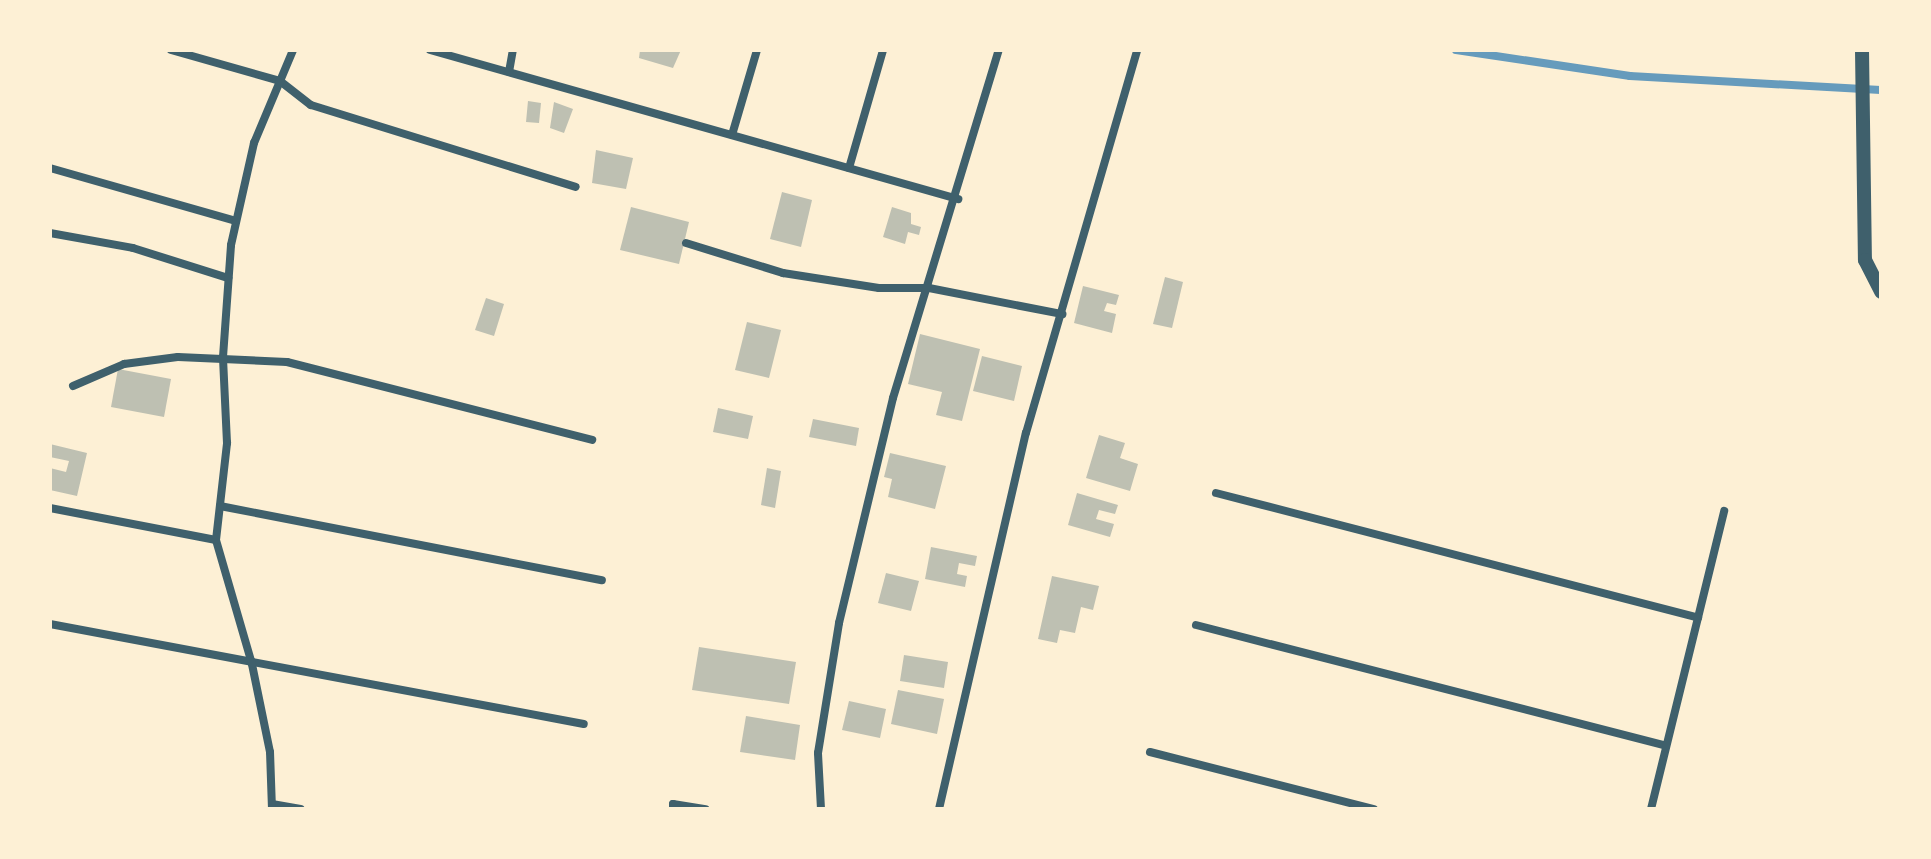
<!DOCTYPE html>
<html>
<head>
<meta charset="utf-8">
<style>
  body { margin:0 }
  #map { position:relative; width:1931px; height:859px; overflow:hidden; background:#fdf0d5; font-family:Raleway,sans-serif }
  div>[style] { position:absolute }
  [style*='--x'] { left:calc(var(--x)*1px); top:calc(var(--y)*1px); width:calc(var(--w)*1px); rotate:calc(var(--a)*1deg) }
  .stream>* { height:8px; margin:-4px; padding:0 4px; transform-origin:4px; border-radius:4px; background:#669bbc }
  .building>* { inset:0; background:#bec0b2 }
  .minor>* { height:8px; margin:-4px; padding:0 4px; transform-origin:4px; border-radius:4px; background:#3f606c }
  .tertiary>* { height:14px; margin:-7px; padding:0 7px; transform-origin:7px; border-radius:7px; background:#3f606c }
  span { translate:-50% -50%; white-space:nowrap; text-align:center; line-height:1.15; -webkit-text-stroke:8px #fdf0d5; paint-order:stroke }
  .frame { position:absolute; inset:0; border:52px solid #fdf0d5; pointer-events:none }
</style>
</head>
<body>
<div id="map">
  <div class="stream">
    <i style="--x:1456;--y:50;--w:176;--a:8.5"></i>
    <i style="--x:1630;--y:76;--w:251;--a:3.2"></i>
  </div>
  <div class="building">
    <i style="clip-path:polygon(640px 50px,681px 50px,673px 68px,639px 58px)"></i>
    <i style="clip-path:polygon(528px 101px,541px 103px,539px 123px,526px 122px)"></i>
    <i style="clip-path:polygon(554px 102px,573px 109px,564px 133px,550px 128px)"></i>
    <i style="clip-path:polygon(596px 150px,633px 158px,626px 189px,592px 183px)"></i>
    <i style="clip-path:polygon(782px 192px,812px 200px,801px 247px,770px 239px)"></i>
    <i style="clip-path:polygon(631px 207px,689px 222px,679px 264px,620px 250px)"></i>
    <i style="clip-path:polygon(892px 207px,911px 213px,911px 224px,921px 227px,919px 235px,908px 232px,905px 244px,883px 237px)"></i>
    <i style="clip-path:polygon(1165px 277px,1183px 282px,1172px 328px,1153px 324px)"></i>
    <i style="clip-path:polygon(1083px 286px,1119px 295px,1116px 305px,1107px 303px,1104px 311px,1116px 314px,1112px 333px,1074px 323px)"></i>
    <i style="clip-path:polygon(486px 298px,504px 304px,494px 336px,475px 330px)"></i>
    <i style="clip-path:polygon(747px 322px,781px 330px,769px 378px,735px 370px)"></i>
    <i style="clip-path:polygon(920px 334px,980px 349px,962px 421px,936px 415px,942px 392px,908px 384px)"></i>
    <i style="clip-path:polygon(982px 356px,1022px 366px,1014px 401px,973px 391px)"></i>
    <i style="clip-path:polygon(118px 369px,171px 379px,164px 417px,111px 407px)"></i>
    <i style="clip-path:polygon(718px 408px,753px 416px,748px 439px,713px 432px)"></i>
    <i style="clip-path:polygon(813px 419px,859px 428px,856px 446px,809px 437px)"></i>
    <i style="clip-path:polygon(1099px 435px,1125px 443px,1120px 458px,1138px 464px,1130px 491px,1086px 478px)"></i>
    <i style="clip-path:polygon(50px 444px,87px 453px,77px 496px,50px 490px,50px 468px,66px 472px,69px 461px,50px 457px)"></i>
    <i style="clip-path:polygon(890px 453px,946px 466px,935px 509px,888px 497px,892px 479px,884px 477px)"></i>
    <i style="clip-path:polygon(767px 468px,781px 471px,775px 508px,761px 505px)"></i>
    <i style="clip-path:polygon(1077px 493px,1118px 505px,1115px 514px,1099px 510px,1096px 519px,1114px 524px,1110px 537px,1068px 525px)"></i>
    <i style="clip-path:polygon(931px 547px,977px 556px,975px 566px,959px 563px,957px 574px,967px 576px,965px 587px,925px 579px)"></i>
    <i style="clip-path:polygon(886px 573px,919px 581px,911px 611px,878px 603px)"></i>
    <i style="clip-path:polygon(1052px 576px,1099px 586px,1093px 610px,1081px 607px,1075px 633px,1060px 630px,1057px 643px,1038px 639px)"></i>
    <i style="clip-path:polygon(699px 647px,796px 662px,789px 704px,692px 690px)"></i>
    <i style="clip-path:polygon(904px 655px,948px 662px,944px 688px,900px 681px)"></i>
    <i style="clip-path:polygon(898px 690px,944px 699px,937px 734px,891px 724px)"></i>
    <i style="clip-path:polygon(849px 701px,886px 709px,880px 738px,842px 730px)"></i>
    <i style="clip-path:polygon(746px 716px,800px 725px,795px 760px,740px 752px)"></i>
  </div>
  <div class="minor">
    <i style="--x:171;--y:50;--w:113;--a:15.9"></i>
    <i style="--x:280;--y:81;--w:39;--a:38"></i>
    <i style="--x:311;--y:105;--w:277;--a:17.2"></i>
    <i style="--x:430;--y:50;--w:549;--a:15.76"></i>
    <i style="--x:509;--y:72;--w:22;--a:-80"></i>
    <i style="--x:732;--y:135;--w:89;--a:-73.6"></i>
    <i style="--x:50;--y:168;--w:193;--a:15.9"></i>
    <i style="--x:849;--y:168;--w:123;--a:-73.9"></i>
    <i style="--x:50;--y:233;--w:84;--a:10.2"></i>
    <i style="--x:133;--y:248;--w:100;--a:17.5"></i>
    <i style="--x:686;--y:243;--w:102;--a:17.2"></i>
    <i style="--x:783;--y:273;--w:97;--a:8.9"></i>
    <i style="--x:879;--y:288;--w:50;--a:0"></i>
    <i style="--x:929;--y:288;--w:136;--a:11.1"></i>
    <i style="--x:73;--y:386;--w:56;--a:-23.3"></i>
    <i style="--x:124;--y:364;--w:54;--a:-7.4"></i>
    <i style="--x:178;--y:357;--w:109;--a:2.6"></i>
    <i style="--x:287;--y:362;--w:315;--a:14.3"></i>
    <i style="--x:1216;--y:493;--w:498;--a:14.5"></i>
    <i style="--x:220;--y:506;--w:389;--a:11"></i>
    <i style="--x:50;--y:508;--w:169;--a:10.9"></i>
    <i style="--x:50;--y:624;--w:543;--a:10.61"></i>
    <i style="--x:1196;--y:625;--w:485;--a:14.4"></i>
    <i style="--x:1150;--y:752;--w:231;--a:14.3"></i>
    <i style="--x:272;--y:804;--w:29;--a:10"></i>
    <i style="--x:272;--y:809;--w:57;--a:-92"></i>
    <i style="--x:270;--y:752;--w:90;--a:-101.6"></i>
    <i style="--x:252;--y:664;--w:129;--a:-106.2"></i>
    <i style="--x:216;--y:540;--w:98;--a:-83.5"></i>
    <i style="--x:227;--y:443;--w:86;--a:-92.7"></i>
    <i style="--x:223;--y:357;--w:112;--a:-85.9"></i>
    <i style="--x:231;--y:245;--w:105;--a:-77.3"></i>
    <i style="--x:254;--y:143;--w:101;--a:-67.2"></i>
    <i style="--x:673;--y:809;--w:5;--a:-90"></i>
    <i style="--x:673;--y:804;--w:33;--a:9"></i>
    <i style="--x:821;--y:809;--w:56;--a:-93.1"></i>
    <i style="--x:818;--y:753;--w:132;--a:-80.8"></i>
    <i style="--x:839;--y:623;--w:231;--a:-76.5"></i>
    <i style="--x:893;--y:398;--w:364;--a:-73.1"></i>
    <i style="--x:939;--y:809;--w:386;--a:-77"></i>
    <i style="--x:1026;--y:433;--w:399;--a:-73.8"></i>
    <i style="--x:1651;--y:809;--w:307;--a:-76.2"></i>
  </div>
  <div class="tertiary">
    <i style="--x:1862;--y:50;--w:210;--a:89.2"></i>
    <i style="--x:1865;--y:260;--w:36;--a:63"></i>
  </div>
  <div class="frame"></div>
</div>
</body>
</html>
